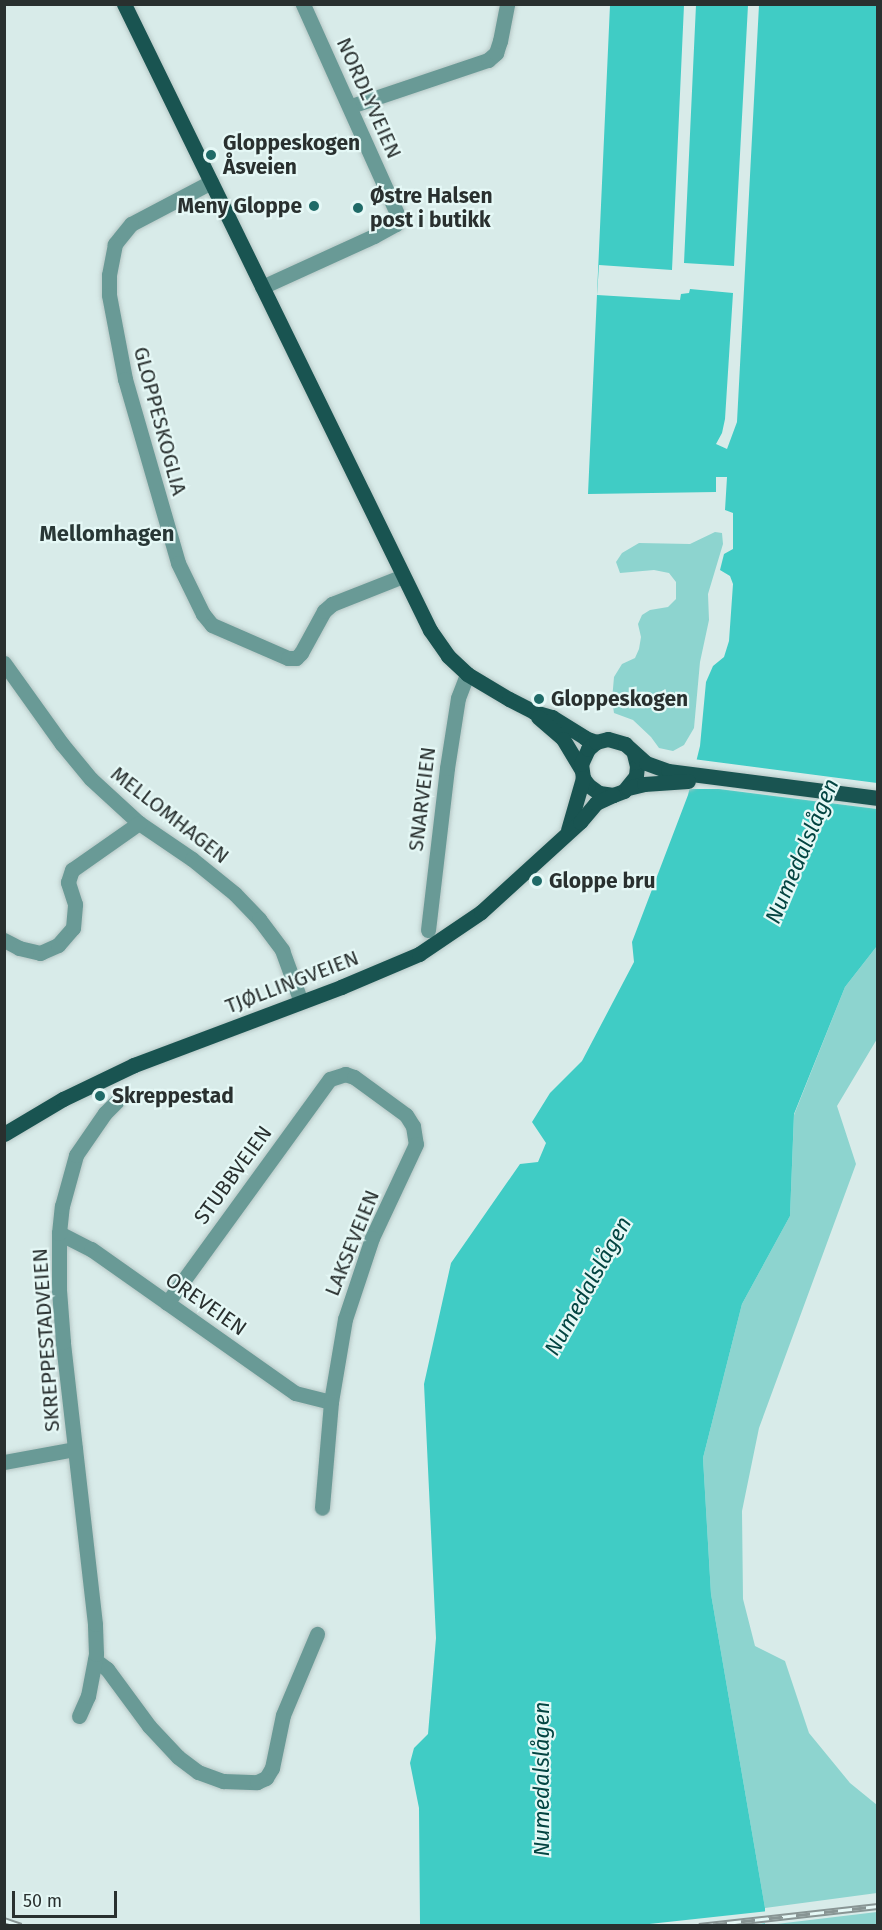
<!DOCTYPE html>
<html>
<head>
<meta charset="utf-8">
<style>
  body { margin:0 }
  #map { position:relative; width:882px; height:1930px; overflow:hidden; background:#d8ebe9; font-family:"Fira Sans",sans-serif }
  div>[style] { position:absolute }
  [style*='--x'] { left:calc(var(--x)*1px); top:calc(var(--y)*1px); width:calc(var(--w)*1px); rotate:calc(var(--a)*1deg) }
  .green>* { inset:0; background:#8dd4cf }
  .water>* { inset:0; background:#40ccc5 }
  .pier>* { inset:0; background:#d8ebe9 }
  .roads { filter:drop-shadow(0 0 2px #b5c6c4) drop-shadow(0 0 2px #b5c6c4) }
  .minor>* { height:15px; margin:-7.5px; padding:0 7.5px; transform-origin:7.5px; border-radius:7.5px; background:#699a96 }
  .major>* { height:15px; margin:-7.5px; padding:0 7.5px; transform-origin:7.5px; border-radius:7.5px; background:#195451 }
  .rail>* { height:7px; margin-top:-3.5px; transform-origin:0; background:repeating-linear-gradient(90deg,#e5f8f6 0 14px,#889594 0 28px); box-sizing:border-box; border-block:2px solid #889594 }
  .dots>* { width:16px; height:16px; translate:-50% -50%; box-sizing:border-box; border:3px solid #e5f8f6; border-radius:50% }
  span { translate:-50% -50%; white-space:nowrap; text-align:center; line-height:1.15; -webkit-text-stroke:4.5px #e5f8f6; paint-order:stroke }
  .street-label { font-size:21px; color:#29302f }
  .poi-label { font-size:21px; color:#29302f; font-weight:700 }
  .left { translate:0 -50%; text-align:left }
  .right { translate:-100% -50%; text-align:right }
  .neighbourhood-label { font-size:22px; color:#283736; font-weight:700 }
  .water-label { font-size:22px; color:#034441; font-style:italic }
  .frame { position:absolute; inset:0; border:6px solid #29302f; pointer-events:none }
  .scale { position:absolute; left:12px; top:1891px; width:105px; height:27px; box-sizing:border-box; border:3px solid #29302f; border-top:0; padding-left:8px; font-size:18px; line-height:21px; white-space:nowrap; color:#29302f; -webkit-text-stroke:4px #e5f8f6; paint-order:stroke }
</style>
</head>
<body>
<div id="map">
  <div class="green">
    <i style="clip-path:polygon(715px 532px,722px 533px,723px 544px,708px 594px,709px 620px,700px 662px,694px 728px,684px 745px,673px 751px,659px 748px,651px 737px,633px 720px,614px 713px,612px 700px,614px 677px,622px 664px,635px 658px,639px 649px,641px 637px,638px 624px,642px 615px,650px 610px,668px 607px,676px 599px,676px 582px,669px 573px,654px 570px,620px 573px,616px 562px,622px 553px,639px 543px,690px 544px)"></i>
    <i style="clip-path:polygon(877px 946px,877px 1039px,837px 1106px,856px 1164px,759px 1428px,742px 1511px,743px 1599px,755px 1646px,785px 1661px,809px 1733px,850px 1783px,877px 1805px,877px 1893px,765px 1908px,711px 1594px,703px 1458px,742px 1304px,790px 1216px,794px 1115px,845px 987px)"></i>
    <i style="clip-path:polygon(877px 1912px,877px 1925px,768px 1925px)"></i>
  </div>
  <div class="water">
    <i style="clip-path:polygon(610px 5px,877px 5px,877px 946px,845px 987px,794px 1114px,790px 1216px,742px 1304px,703px 1458px,711px 1594px,765px 1908px,765px 1925px,420px 1925px,419px 1808px,410px 1763px,414px 1748px,428px 1734px,436px 1638px,424px 1384px,451px 1263px,520px 1164px,538px 1162px,546px 1143px,532px 1122px,550px 1093px,582px 1061px,634px 962px,632px 942px,688px 795px,700px 746px,706px 682px,713px 666px,724px 657px,729px 641px,733px 584px,730px 576px,720px 570px,724px 554px,733px 549px,733px 513px,725px 510px,727px 477px,716px 477px,716px 492px,588px 494px)"></i>
  </div>
  <div class="pier">
    <i style="clip-path:polygon(696px 5px,684px 263px,734px 266px,748px 5px,759px 5px,737px 422px,727px 449px,716px 444px,722px 433px,725px 419px,733px 293px,690px 289px,689px 293px,681px 294px,680px 300px,597px 295px,599px 265px,672px 270px,684px 5px)"></i>
    <i style="clip-path:polygon(693px 759px,877px 783px,877px 809px,719px 789px,686px 789px)"></i>
    <i style="clip-path:polygon(768px 1911px,768px 1923px,741px 1926px,640px 1925px)"></i>
  </div>
  <div class="roads">
    <div class="minor">
      <i style="--x:351;--y:106;--w:145;--a:-18.6"></i>
      <i style="--x:488;--y:60;--w:11;--a:-41"></i>
      <i style="--x:496;--y:53;--w:13;--a:-72"></i>
      <i style="--x:500;--y:41;--w:38;--a:-79"></i>
      <i style="--x:211;--y:182;--w:90;--a:152.3"></i>
      <i style="--x:131;--y:224;--w:26;--a:129"></i>
      <i style="--x:115;--y:244;--w:32;--a:101"></i>
      <i style="--x:109;--y:275;--w:20;--a:90"></i>
      <i style="--x:109;--y:295;--w:86;--a:79.2"></i>
      <i style="--x:125;--y:379;--w:191;--a:73.9"></i>
      <i style="--x:178;--y:563;--w:57;--a:63.9"></i>
      <i style="--x:203;--y:614;--w:14;--a:51"></i>
      <i style="--x:212;--y:625;--w:83;--a:23.5"></i>
      <i style="--x:288;--y:658;--w:8;--a:0"></i>
      <i style="--x:296;--y:658;--w:7;--a:-45"></i>
      <i style="--x:301;--y:653;--w:48;--a:-61.3"></i>
      <i style="--x:324;--y:611;--w:11;--a:-41"></i>
      <i style="--x:332;--y:604;--w:76;--a:-21.5"></i>
      <i style="--x:262;--y:287;--w:123;--a:-24.5"></i>
      <i style="--x:374;--y:236;--w:25;--a:-29"></i>
      <i style="--x:396;--y:224;--w:7;--a:-63"></i>
      <i style="--x:399;--y:218;--w:235;--a:-114.2"></i>
      <i style="--x:4;--y:663;--w:100;--a:54.4"></i>
      <i style="--x:62;--y:744;--w:45;--a:50.4"></i>
      <i style="--x:91;--y:779;--w:65;--a:42.5"></i>
      <i style="--x:139;--y:823;--w:64;--a:34.2"></i>
      <i style="--x:192;--y:859;--w:55;--a:39.1"></i>
      <i style="--x:235;--y:894;--w:35;--a:46"></i>
      <i style="--x:259;--y:919;--w:39;--a:53"></i>
      <i style="--x:282;--y:950;--w:55;--a:69.9"></i>
      <i style="--x:428;--y:930;--w:163;--a:-83.3"></i>
      <i style="--x:447;--y:768;--w:71;--a:-81.1"></i>
      <i style="--x:458;--y:698;--w:26;--a:-69"></i>
      <i style="--x:4;--y:940;--w:17;--a:28"></i>
      <i style="--x:19;--y:948;--w:22;--a:13"></i>
      <i style="--x:40;--y:953;--w:20;--a:-24"></i>
      <i style="--x:58;--y:945;--w:23;--a:-49"></i>
      <i style="--x:73;--y:928;--w:24;--a:-85"></i>
      <i style="--x:75;--y:904;--w:23;--a:-108"></i>
      <i style="--x:68;--y:882;--w:13;--a:-72"></i>
      <i style="--x:72;--y:870;--w:82;--a:-35"></i>
      <i style="--x:59;--y:1233;--w:36;--a:27"></i>
      <i style="--x:91;--y:1249;--w:250;--a:35.2"></i>
      <i style="--x:295;--y:1393;--w:37;--a:14"></i>
      <i style="--x:167;--y:1303;--w:277;--a:-54"></i>
      <i style="--x:330;--y:1079;--w:16;--a:-18"></i>
      <i style="--x:345;--y:1074;--w:9;--a:18"></i>
      <i style="--x:354;--y:1077;--w:64;--a:36.2"></i>
      <i style="--x:406;--y:1115;--w:13;--a:58"></i>
      <i style="--x:413;--y:1126;--w:18;--a:81"></i>
      <i style="--x:416;--y:1144;--w:104;--a:115.1"></i>
      <i style="--x:372;--y:1238;--w:85;--a:108.4"></i>
      <i style="--x:345;--y:1319;--w:84;--a:99.6"></i>
      <i style="--x:331;--y:1402;--w:106;--a:94.9"></i>
      <i style="--x:4;--y:1462;--w:72;--a:-10.4"></i>
      <i style="--x:95;--y:1660;--w:15;--a:37"></i>
      <i style="--x:107;--y:1669;--w:71;--a:53.6"></i>
      <i style="--x:149;--y:1726;--w:42;--a:46.9"></i>
      <i style="--x:178;--y:1757;--w:25;--a:37"></i>
      <i style="--x:198;--y:1772;--w:27;--a:20"></i>
      <i style="--x:223;--y:1781;--w:34;--a:2"></i>
      <i style="--x:257;--y:1782;--w:10;--a:-24"></i>
      <i style="--x:266;--y:1778;--w:12;--a:-59"></i>
      <i style="--x:272;--y:1768;--w:54;--a:-78.3"></i>
      <i style="--x:283;--y:1715;--w:88;--a:-67.2"></i>
      <i style="--x:79;--y:1716;--w:22;--a:-66"></i>
      <i style="--x:88;--y:1696;--w:43;--a:-79.2"></i>
      <i style="--x:96;--y:1654;--w:30;--a:-92"></i>
      <i style="--x:95;--y:1624;--w:284;--a:-96.5"></i>
      <i style="--x:63;--y:1342;--w:52;--a:-94.4"></i>
      <i style="--x:59;--y:1290;--w:57;--a:-90"></i>
      <i style="--x:59;--y:1233;--w:27;--a:-84"></i>
      <i style="--x:62;--y:1206;--w:53;--a:-74.6"></i>
      <i style="--x:76;--y:1155;--w:51;--a:-55.4"></i>
      <i style="--x:105;--y:1113;--w:17;--a:-45"></i>
    </div>
    <div class="major">
      <i style="--x:124;--y:4;--w:697;--a:63.95"></i>
      <i style="--x:430;--y:630;--w:32;--a:55"></i>
      <i style="--x:448;--y:656;--w:26;--a:43"></i>
      <i style="--x:467;--y:674;--w:49;--a:30.8"></i>
      <i style="--x:509;--y:699;--w:28;--a:27"></i>
      <i style="--x:534;--y:712;--w:19;--a:16"></i>
      <i style="--x:552;--y:717;--w:39;--a:32"></i>
      <i style="--x:585;--y:738;--w:12;--a:20"></i>
      <i style="--x:538;--y:717;--w:33;--a:41"></i>
      <i style="--x:563;--y:739;--w:35;--a:59"></i>
      <i style="--x:634;--y:754;--w:12;--a:76"></i>
      <i style="--x:637;--y:766;--w:10;--a:96"></i>
      <i style="--x:636;--y:776;--w:19;--a:129"></i>
      <i style="--x:624;--y:791;--w:12;--a:160"></i>
      <i style="--x:613;--y:795;--w:14;--a:-172"></i>
      <i style="--x:599;--y:793;--w:14;--a:-144"></i>
      <i style="--x:588;--y:785;--w:9;--a:-126"></i>
      <i style="--x:583;--y:778;--w:14;--a:-98"></i>
      <i style="--x:581;--y:764;--w:17;--a:-65"></i>
      <i style="--x:588;--y:749;--w:11;--a:-41"></i>
      <i style="--x:596;--y:742;--w:12;--a:-14"></i>
      <i style="--x:608;--y:739;--w:18;--a:16"></i>
      <i style="--x:625;--y:744;--w:28;--a:42"></i>
      <i style="--x:646;--y:763;--w:23;--a:20"></i>
      <i style="--x:668;--y:771;--w:212;--a:7.3"></i>
      <i style="--x:628;--y:788;--w:16;--a:-14"></i>
      <i style="--x:644;--y:784;--w:44;--a:-3.9"></i>
      <i style="--x:568;--y:830;--w:54;--a:-73.9"></i>
      <i style="--x:4;--y:1134;--w:69;--a:-30.7"></i>
      <i style="--x:63;--y:1099;--w:79;--a:-25.6"></i>
      <i style="--x:134;--y:1065;--w:221;--a:-20.6"></i>
      <i style="--x:341;--y:987;--w:85;--a:-22.9"></i>
      <i style="--x:419;--y:954;--w:75;--a:-34.1"></i>
      <i style="--x:481;--y:912;--w:134;--a:-42.3"></i>
      <i style="--x:580;--y:822;--w:25;--a:-50"></i>
      <i style="--x:596;--y:803;--w:19;--a:-25"></i>
    </div>
  </div>
  <div class="rail">
    <i style="--x:4;--y:1920;--w:18;--a:19"></i>
    <i style="--x:699;--y:1926;--w:180;--a:-6.4"></i>
  </div>
  <div class="dots">
    <i style="left:211px;top:155px;background:#1f6a67"></i>
    <i style="left:314px;top:206px;background:#1f6a67"></i>
    <i style="left:358px;top:208px;background:#1f6a67"></i>
    <i style="left:539px;top:699px;background:#1f6a67"></i>
    <i style="left:537px;top:881px;background:#1f6a67"></i>
    <i style="left:100px;top:1096px;background:#1f6a67"></i>
  </div>
  <div class="street-label">
    <span style="left:369px;top:98px;rotate:66deg">NORDLYVEIEN</span>
    <span style="left:160px;top:421px;rotate:75deg">GLOPPESKOGLIA</span>
    <span style="left:422px;top:799px;rotate:-83deg">SNARVEIEN</span>
    <span style="left:170px;top:815px;rotate:38deg">MELLOMHAGEN</span>
    <span style="left:292px;top:982px;rotate:-21deg">TJØLLINGVEIEN</span>
    <span style="left:233px;top:1175px;rotate:-54deg">STUBBVEIEN</span>
    <span style="left:352px;top:1243px;rotate:-68deg">LAKSEVEIEN</span>
    <span style="left:206px;top:1304px;rotate:35deg">OREVEIEN</span>
    <span style="left:46px;top:1340px;rotate:-94deg">SKREPPESTADVEIEN</span>
  </div>
  <div class="poi-label">
    <span class="left" style="left:223px;top:155px">Gloppeskogen<br>Åsveien</span>
    <span class="left" style="left:370px;top:208px">Østre Halsen<br>post i butikk</span>
    <span class="right" style="left:302px;top:206px">Meny Gloppe</span>
    <span class="left" style="left:551px;top:699px">Gloppeskogen</span>
    <span class="left" style="left:549px;top:881px">Gloppe bru</span>
    <span class="left" style="left:112px;top:1096px">Skreppestad</span>
  </div>
  <div class="neighbourhood-label">
    <span style="left:107px;top:534px">Mellomhagen</span>
  </div>
  <div class="water-label">
    <span style="left:802px;top:851px;rotate:-67deg">Numedalslågen</span>
    <span style="left:588px;top:1286px;rotate:-61deg">Numedalslågen</span>
    <span style="left:542px;top:1779px;rotate:-90deg">Numedalslågen</span>
  </div>
  <div class="frame"></div>
  <div class="scale">50 m</div>
</div>
</body>
</html>
